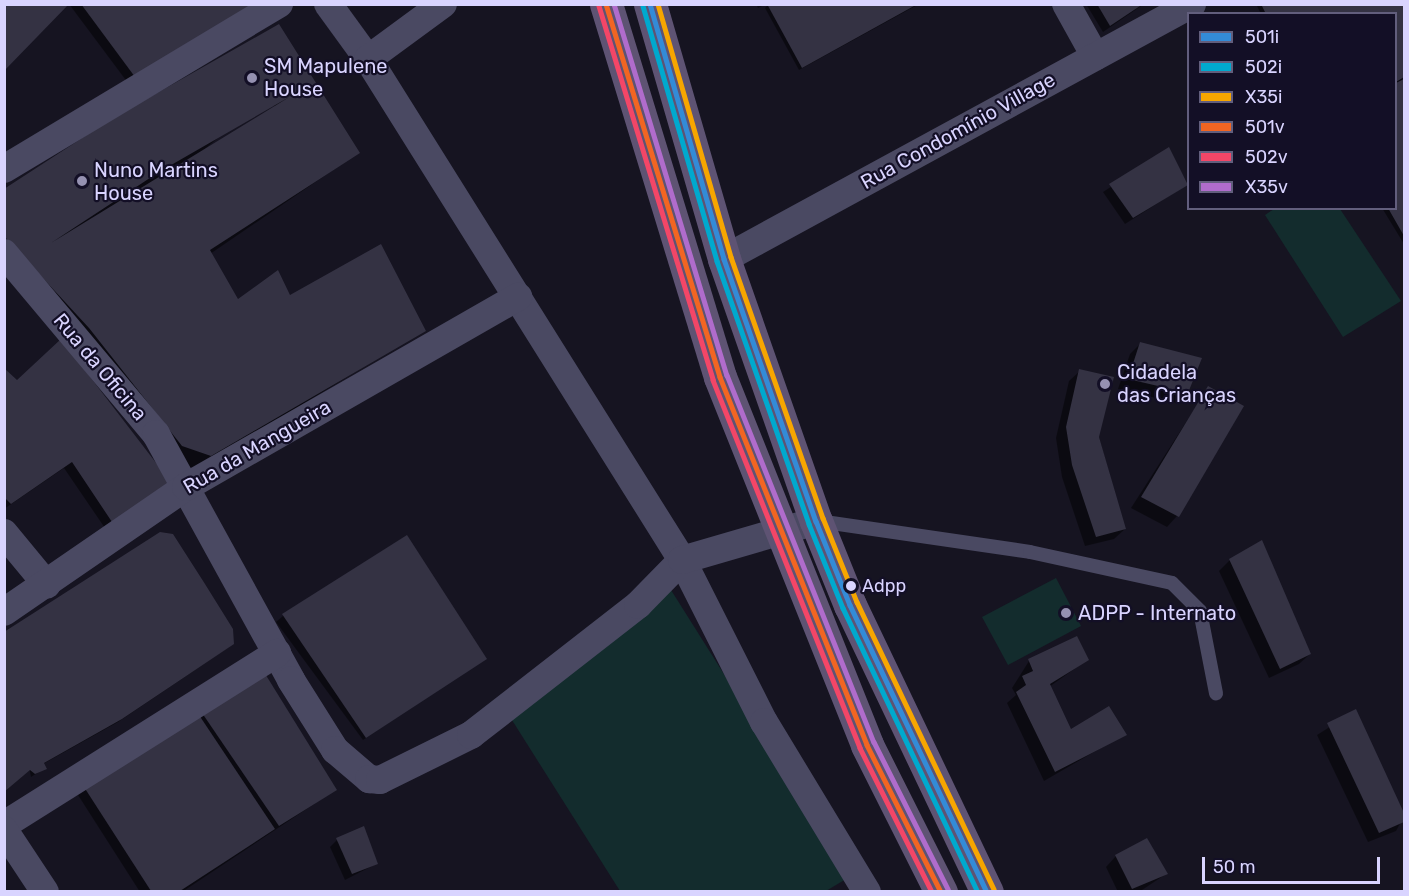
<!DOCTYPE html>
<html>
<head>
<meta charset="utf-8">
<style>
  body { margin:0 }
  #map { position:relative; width:1409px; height:896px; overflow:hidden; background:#161421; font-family:Rubik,sans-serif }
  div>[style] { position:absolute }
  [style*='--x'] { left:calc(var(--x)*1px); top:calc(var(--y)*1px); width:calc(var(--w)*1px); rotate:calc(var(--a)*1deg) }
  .green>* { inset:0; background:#132c2d }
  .shadow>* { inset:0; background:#0007 }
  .building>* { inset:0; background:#343243 }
  .lane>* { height:14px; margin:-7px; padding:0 7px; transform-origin:7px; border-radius:7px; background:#4a4962 }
  .street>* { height:28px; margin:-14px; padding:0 14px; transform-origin:14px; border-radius:14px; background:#4a4962 }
  .primary>* { height:33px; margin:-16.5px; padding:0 16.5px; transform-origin:16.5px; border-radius:16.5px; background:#5e5373 }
  .bus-1>* { height:4.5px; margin:-2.25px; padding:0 2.25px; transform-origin:2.25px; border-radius:2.25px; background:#338bd7 }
  .bus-2>* { height:4.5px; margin:-2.25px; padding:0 2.25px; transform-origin:2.25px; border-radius:2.25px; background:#00a9ce }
  .bus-3>* { height:4.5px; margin:-2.25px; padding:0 2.25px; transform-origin:2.25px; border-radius:2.25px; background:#f7a600 }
  .bus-4>* { height:4.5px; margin:-2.25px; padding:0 2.25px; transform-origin:2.25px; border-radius:2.25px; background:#f26522 }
  .bus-5>* { height:4.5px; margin:-2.25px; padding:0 2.25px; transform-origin:2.25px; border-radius:2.25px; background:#f34667 }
  .bus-6>* { height:4.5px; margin:-2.25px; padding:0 2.25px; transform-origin:2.25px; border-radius:2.25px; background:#b06ccc }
  .dots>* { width:16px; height:16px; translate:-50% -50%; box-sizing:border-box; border:3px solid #130f26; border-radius:50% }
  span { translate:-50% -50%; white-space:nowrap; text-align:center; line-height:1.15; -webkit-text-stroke:4.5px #130f26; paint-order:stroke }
  .bus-label { font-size:18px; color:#d9d4ff }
  .left { translate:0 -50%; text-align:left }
  .poi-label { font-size:20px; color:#d9d4ff }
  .street-label { font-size:20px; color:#d9d4ff }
  .frame { position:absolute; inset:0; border:6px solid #d9d4ff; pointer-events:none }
  .legend { position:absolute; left:1187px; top:12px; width:210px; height:198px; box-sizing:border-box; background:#130f26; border:2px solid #625e7d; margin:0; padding:8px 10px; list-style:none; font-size:18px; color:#d9d4ff }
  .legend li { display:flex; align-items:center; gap:12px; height:30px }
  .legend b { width:30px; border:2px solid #625e7d }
  .scale { position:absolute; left:1202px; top:857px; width:178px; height:27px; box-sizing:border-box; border:3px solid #d9d4ff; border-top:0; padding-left:8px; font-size:18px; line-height:21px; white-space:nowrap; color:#d9d4ff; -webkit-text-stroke:4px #130f26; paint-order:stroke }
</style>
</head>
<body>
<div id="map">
  <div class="green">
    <i style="clip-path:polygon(1274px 209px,1340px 209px,1401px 301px,1343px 337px,1265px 215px)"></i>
    <i style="clip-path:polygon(1056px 578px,1081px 626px,1008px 665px,982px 617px)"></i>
    <i style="clip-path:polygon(671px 590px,851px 876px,826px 891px,620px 891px,498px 698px)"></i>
  </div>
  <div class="shadow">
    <i style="clip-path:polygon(69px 4px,253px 4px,128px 83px)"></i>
    <i style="clip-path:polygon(756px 4px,766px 4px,758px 8px)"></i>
    <i style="clip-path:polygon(769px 4px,919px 4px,799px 70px,765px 8px)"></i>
    <i style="clip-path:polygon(1086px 4px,1144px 4px,1103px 32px)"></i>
    <i style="clip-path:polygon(1256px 4px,1402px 4px,1404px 244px,1382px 208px,1396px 208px,1396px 14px,1261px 14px)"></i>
    <i style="clip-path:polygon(evenodd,279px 26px,358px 153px,210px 254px,237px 301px,290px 297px,424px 330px,196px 469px,168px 460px,4px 250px,4px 192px,279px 26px,274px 105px,275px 107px,199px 154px,220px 136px,274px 105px)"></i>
    <i style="clip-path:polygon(1168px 150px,1188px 184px,1125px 224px,1103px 192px)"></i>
    <i style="clip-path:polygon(1141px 343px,1187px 393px,1177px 403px,1118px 389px,1130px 354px)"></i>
    <i style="clip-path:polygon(4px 370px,17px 383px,171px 485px,109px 534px,64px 468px,4px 509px)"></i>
    <i style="clip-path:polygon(1080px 371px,1125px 529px,1114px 539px,1085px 546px,1062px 477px,1056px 438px,1069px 381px)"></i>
    <i style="clip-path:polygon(1208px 388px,1177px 516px,1167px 527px,1131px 508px)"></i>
    <i style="clip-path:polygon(1230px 560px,1310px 654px,1299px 664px,1269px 678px,1219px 571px)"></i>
    <i style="clip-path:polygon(283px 616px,482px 661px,363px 740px,276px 622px)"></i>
    <i style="clip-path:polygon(4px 634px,229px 647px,118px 722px,43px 764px,45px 768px,31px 777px)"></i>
    <i style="clip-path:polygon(1087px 660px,1049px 687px,1071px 731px,1125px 734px,1044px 781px,1007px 703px,1016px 695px,1012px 688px,1029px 661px)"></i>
    <i style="clip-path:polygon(1355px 711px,1404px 816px,1396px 831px,1368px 842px,1317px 735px)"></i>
    <i style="clip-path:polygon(201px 712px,332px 792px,182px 892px,140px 892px,78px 795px)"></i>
    <i style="clip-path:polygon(337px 840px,376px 864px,345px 880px,330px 847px)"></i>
    <i style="clip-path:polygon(1116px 856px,1166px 874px,1139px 892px,1118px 892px,1106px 867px)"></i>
  </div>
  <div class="building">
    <i style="clip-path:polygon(4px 4px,69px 4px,4px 71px)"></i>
    <i style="clip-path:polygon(81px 4px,253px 4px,135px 77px)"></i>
    <i style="clip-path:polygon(767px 4px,913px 4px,914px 6px,802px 68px)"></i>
    <i style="clip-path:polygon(1097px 4px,1143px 4px,1110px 26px)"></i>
    <i style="clip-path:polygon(1261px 4px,1403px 4px,1404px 77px,1396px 82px,1396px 14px,1266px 14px)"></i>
    <i style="clip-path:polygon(evenodd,279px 24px,360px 153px,210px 250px,238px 299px,278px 270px,290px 295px,381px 244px,426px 331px,211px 456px,182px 446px,89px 328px,4px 236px,4px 189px,113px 118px,279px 24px,291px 96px,51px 243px,159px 172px,291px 96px)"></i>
    <i style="clip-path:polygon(1404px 79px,1404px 236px,1388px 208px,1396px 208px,1396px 83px)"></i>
    <i style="clip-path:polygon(1169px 147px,1188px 185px,1133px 218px,1109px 184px)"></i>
    <i style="clip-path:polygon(61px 339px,173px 485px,116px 528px,72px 462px,11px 504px,4px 497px,4px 368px,17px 380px)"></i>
    <i style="clip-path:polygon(1140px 342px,1202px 358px,1188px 393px,1128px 379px)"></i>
    <i style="clip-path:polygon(1079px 369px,1114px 377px,1099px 437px,1126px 529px,1096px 537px,1072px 465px,1066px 427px)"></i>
    <i style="clip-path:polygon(1208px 386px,1244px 406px,1179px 517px,1141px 497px)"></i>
    <i style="clip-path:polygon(160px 532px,173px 534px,205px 584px,233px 629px,234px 644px,122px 719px,44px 763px,47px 769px,35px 774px,30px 770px,4px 792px,4px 632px)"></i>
    <i style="clip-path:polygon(407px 535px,487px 659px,366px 738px,282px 614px)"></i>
    <i style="clip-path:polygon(1262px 540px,1311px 654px,1280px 669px,1229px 559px)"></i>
    <i style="clip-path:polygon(1077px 636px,1089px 660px,1050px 684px,1071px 729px,1109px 706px,1127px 735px,1055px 772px,1016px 692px,1026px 685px,1022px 676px,1033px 671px,1028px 659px)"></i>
    <i style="clip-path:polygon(264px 672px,337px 790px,279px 826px,200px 710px)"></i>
    <i style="clip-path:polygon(1356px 709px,1404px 813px,1404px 822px,1379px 833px,1327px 723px)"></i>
    <i style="clip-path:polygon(197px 712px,275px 829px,180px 891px,151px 891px,84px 787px)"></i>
    <i style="clip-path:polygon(364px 826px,378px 864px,352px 874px,336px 838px)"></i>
    <i style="clip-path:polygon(1147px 838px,1168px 874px,1132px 889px,1115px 855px)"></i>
  </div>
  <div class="lane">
    <i style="--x:818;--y:521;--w:214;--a:8.3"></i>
    <i style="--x:1030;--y:552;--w:145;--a:12.3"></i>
    <i style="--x:1172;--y:583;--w:40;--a:45"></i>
    <i style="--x:1200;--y:611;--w:84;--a:79"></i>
  </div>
  <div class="street">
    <i style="--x:328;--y:4;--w:68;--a:54"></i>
    <i style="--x:368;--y:59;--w:591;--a:57.92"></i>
    <i style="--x:682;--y:560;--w:182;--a:63.2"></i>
    <i style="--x:764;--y:722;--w:199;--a:58.8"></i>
    <i style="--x:1066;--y:4;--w:60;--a:60.9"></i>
    <i style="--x:368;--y:59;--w:93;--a:-36.3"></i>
    <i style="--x:4;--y:169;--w:321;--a:-31"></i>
    <i style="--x:4;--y:253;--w:236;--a:50"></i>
    <i style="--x:156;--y:434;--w:281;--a:61.2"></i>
    <i style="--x:291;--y:680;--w:83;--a:57.8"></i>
    <i style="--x:335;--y:750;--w:45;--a:40.5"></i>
    <i style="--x:369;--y:779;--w:11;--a:5"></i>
    <i style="--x:380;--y:780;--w:102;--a:-26.3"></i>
    <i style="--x:471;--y:735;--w:212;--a:-37.9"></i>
    <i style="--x:638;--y:605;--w:63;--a:-45.6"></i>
    <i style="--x:682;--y:560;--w:140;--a:-16.2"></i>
    <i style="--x:724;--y:259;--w:533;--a:-28.58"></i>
    <i style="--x:4;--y:533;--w:67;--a:50.4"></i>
    <i style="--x:4;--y:612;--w:221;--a:-34.5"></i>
    <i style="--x:186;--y:487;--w:383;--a:-29.8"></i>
    <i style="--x:4;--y:825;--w:323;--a:-32.2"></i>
    <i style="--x:4;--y:830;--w:74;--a:56.5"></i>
  </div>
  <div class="primary">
    <i style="--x:606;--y:4;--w:390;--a:73"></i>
    <i style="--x:720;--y:377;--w:396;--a:68.2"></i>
    <i style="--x:867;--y:745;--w:165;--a:63.3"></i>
    <i style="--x:650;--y:4;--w:266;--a:73.8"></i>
    <i style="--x:724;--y:259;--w:278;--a:70.7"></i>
    <i style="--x:816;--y:521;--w:91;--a:68"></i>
    <i style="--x:850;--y:605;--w:318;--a:64.5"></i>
  </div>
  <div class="bus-1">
    <i style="--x:650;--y:4;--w:266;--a:73.8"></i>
    <i style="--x:724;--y:259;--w:278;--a:70.7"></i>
    <i style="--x:816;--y:521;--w:91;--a:68"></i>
    <i style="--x:850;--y:605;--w:318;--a:64.5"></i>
  </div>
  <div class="bus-2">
    <i style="--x:643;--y:6;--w:266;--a:73.8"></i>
    <i style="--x:717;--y:261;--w:279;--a:70.7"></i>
    <i style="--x:809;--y:524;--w:91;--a:68"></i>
    <i style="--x:843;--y:608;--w:314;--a:64.6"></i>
  </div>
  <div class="bus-3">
    <i style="--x:658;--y:4;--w:263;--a:73.9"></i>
    <i style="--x:731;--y:257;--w:277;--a:70.6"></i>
    <i style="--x:823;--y:518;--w:91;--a:68"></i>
    <i style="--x:857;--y:602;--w:318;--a:64.5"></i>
  </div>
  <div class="bus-4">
    <i style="--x:606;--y:4;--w:390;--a:73"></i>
    <i style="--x:720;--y:377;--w:396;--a:68.2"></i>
    <i style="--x:867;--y:745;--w:165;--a:63.3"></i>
  </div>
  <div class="bus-5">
    <i style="--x:599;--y:6;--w:391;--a:73"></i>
    <i style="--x:713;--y:380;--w:396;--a:68.2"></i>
    <i style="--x:860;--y:748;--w:161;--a:63.4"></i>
  </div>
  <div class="bus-6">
    <i style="--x:614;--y:4;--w:388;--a:73.1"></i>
    <i style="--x:727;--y:375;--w:395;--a:68.2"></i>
    <i style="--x:874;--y:742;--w:165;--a:63.3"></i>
  </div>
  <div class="dots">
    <i style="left:252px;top:78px;background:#9591b1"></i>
    <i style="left:82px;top:181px;background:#9591b1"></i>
    <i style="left:1105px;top:384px;background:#9591b1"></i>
    <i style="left:851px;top:586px;background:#d9d4ff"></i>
    <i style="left:1066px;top:613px;background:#9591b1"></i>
  </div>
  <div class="bus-label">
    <span class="left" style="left:862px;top:586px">Adpp</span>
  </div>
  <div class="poi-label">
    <span class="left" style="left:264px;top:78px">SM Mapulene<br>House</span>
    <span class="left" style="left:94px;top:182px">Nuno Martins<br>House</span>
    <span class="left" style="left:1117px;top:384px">Cidadela<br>das Crianças</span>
    <span class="left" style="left:1078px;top:613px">ADPP - Internato</span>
  </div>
  <div class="street-label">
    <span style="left:958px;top:131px;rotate:-29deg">Rua Condomínio Village</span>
    <span style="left:100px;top:367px;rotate:50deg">Rua da Oficina</span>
    <span style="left:257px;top:447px;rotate:-30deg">Rua da Mangueira</span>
  </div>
  <div class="frame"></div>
  <ul class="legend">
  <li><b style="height:8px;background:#338bd7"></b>501i</li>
  <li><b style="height:8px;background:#00a9ce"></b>502i</li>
  <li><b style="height:8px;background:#f7a600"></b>X35i</li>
  <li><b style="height:8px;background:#f26522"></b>501v</li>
  <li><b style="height:8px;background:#f34667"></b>502v</li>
  <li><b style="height:8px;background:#b06ccc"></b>X35v</li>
  </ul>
  <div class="scale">50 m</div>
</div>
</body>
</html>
